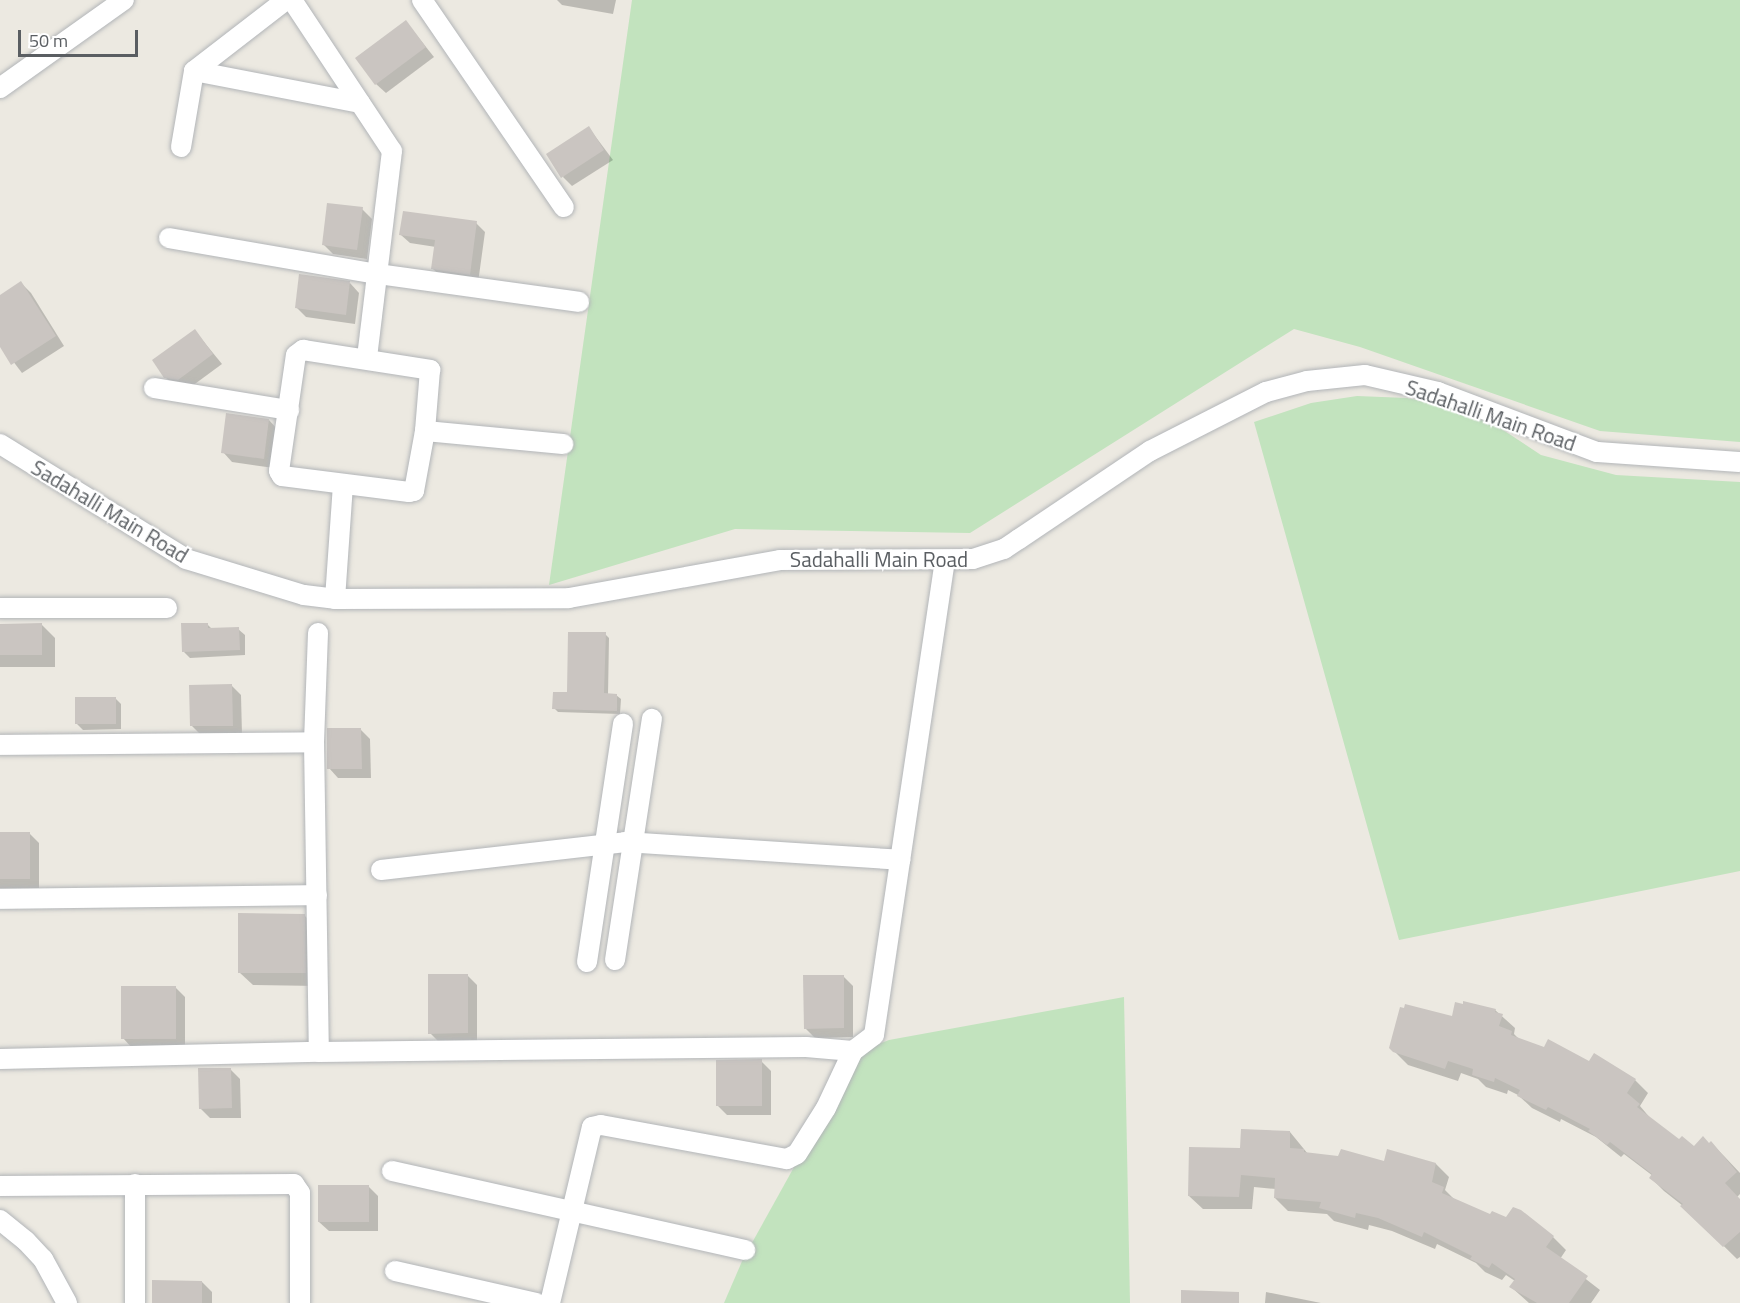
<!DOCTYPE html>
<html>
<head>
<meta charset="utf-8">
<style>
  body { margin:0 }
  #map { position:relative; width:1740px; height:1303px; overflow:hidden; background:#ece9e1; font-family:"Titillium Web",sans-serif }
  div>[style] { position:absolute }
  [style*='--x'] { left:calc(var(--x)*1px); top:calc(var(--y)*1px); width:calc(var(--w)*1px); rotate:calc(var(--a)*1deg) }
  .green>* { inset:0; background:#c2e3be }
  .shadow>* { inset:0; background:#0003 }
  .building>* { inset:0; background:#cac5c1 }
  .roads { filter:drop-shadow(0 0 2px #b2b5b8) drop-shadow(0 0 2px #b2b5b8) }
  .minor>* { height:20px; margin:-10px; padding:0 10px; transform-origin:10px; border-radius:10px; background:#fff }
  span { translate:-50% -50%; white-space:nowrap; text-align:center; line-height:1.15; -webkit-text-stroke:4.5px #fff; paint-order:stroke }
  .street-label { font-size:21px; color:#5a5e62 }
  .scale { position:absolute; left:18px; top:30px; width:120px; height:27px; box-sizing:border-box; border:3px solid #5a5e62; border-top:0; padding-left:8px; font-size:18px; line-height:21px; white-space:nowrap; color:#5a5e62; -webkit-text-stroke:4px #fff; paint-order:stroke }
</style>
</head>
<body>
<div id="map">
  <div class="green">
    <i style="clip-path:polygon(632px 0,1740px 0,1740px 442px,1600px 431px,1360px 347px,1294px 329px,970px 533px,735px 529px,549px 585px)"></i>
    <i style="clip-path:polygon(1357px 396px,1407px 398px,1455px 408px,1500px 428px,1541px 455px,1616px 475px,1740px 482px,1740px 871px,1399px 940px,1254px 422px,1311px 403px)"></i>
    <i style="clip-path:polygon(1124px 997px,1130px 1303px,724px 1303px,743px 1259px,858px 1052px,889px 1040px)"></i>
  </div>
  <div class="shadow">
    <i style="clip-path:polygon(557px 0,616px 0,613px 14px,562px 5px)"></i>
    <i style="clip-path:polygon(406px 22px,434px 57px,386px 93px,376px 84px)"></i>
    <i style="clip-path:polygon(589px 128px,613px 160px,572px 186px,563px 177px)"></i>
    <i style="clip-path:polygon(362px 209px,372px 219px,367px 259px,333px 254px,323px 244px)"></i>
    <i style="clip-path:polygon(476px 223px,485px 232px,478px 283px,442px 277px,433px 269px,436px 247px,410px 243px,401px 235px)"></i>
    <i style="clip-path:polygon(21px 283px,31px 293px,64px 346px,22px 373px,0 344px,0 297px)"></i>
    <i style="clip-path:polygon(350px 283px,359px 293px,355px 324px,306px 317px,296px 307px)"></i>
    <i style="clip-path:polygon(195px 331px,222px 364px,188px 389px,176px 387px,165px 377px)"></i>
    <i style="clip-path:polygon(269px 420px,278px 430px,274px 468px,232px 462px,223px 452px)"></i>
    <i style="clip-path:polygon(207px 624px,212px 629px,238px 629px,245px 635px,245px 655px,190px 658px,184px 652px)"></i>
    <i style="clip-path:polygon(0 625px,42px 625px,55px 638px,55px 667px,0 667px)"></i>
    <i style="clip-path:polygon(605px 634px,609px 638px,608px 695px,616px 695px,621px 699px,620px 714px,558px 712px,554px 708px,568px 694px)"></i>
    <i style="clip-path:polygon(231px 685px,241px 695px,242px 735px,201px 735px,192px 726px)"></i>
    <i style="clip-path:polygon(115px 698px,121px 704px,121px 729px,83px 730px,77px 724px)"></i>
    <i style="clip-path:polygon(361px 730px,370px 739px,371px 778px,338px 778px,329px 768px)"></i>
    <i style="clip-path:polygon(0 833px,29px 833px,39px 843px,39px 888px,0 888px)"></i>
    <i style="clip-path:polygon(304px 915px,317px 929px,318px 986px,253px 985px,239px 972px)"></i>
    <i style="clip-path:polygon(467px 975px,477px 985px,477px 1043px,440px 1043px,430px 1033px)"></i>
    <i style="clip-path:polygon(843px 976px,853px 986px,853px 1037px,815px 1038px,805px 1028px)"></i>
    <i style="clip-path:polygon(175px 987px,185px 997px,185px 1048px,132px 1048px,123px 1038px)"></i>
    <i style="clip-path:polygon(1495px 1010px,1515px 1028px,1514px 1034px,1520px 1040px,1635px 1080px,1648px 1093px,1640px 1106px,1651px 1119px,1679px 1142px,1694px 1148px,1711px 1143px,1724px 1156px,1740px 1173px,1740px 1194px,1737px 1197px,1740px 1200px,1740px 1257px,1737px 1259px,1683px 1206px,1664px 1191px,1651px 1178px,1653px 1176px,1624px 1154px,1621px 1157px,1596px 1137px,1561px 1119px,1560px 1122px,1532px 1108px,1518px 1095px,1508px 1090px,1507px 1094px,1486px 1087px,1478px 1079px,1461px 1073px,1458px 1081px,1408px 1065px,1391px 1048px,1453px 1017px)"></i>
    <i style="clip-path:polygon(761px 1061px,771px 1071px,771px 1115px,727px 1115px,718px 1106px)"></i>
    <i style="clip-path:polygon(231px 1070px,240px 1079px,241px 1118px,210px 1118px,200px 1108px)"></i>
    <i style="clip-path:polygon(1290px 1132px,1308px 1154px,1385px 1162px,1436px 1164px,1449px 1177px,1445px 1190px,1455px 1200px,1491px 1216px,1506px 1219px,1520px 1212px,1553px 1237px,1566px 1250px,1560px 1259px,1600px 1290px,1591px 1303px,1529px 1303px,1511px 1287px,1515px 1281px,1506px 1275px,1502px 1280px,1485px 1272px,1476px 1263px,1437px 1244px,1435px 1249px,1392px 1231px,1369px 1225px,1368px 1230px,1334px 1221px,1327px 1214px,1288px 1211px,1275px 1198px,1276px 1189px,1254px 1187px,1252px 1209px,1203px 1209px,1189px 1196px,1242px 1149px)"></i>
    <i style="clip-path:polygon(368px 1186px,378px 1196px,378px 1231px,329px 1231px,319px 1222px)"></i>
    <i style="clip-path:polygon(202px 1282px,212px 1292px,212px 1303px,153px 1303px)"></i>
    <i style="clip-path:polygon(1266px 1292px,1321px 1303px,1265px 1303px)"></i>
  </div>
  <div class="building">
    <i style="clip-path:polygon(406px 20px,426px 47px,375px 85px,355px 58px)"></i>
    <i style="clip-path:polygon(589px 126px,604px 150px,561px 178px,546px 154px)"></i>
    <i style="clip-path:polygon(327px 203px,363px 207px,357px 250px,322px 245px)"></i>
    <i style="clip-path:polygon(403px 211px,477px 221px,470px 275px,431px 269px,435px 240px,399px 235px)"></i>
    <i style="clip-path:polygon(299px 274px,350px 281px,346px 315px,295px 308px)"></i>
    <i style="clip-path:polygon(21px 281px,56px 336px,11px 365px,0 347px,0 295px)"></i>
    <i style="clip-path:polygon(195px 329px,213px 354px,178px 380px,164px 378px,152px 360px)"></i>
    <i style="clip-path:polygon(226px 413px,269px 419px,264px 459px,221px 453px)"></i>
    <i style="clip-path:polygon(42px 623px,42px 655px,0 655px,0 624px)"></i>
    <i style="clip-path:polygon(181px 623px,208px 623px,208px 628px,239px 627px,240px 650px,182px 652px)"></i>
    <i style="clip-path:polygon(568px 632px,606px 632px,604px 693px,617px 694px,617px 711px,552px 709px,553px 692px,567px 692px)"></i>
    <i style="clip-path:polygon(232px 684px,233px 726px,190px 726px,189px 685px)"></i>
    <i style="clip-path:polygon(75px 697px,116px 697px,116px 724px,75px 724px)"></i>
    <i style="clip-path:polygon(327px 728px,361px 728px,362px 769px,327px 769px)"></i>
    <i style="clip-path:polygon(0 832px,30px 832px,30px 879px,0 879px)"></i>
    <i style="clip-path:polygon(238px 913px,305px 914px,306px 973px,238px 973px)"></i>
    <i style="clip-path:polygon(428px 974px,468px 974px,468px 1033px,428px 1034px)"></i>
    <i style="clip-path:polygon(803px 975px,844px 975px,844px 1028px,804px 1029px)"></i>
    <i style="clip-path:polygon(121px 986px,176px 986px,176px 1039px,121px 1039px)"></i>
    <i style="clip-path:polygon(1463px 1001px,1496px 1009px,1495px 1012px,1503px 1014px,1499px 1026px,1512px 1031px,1511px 1035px,1544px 1047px,1548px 1039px,1589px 1061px,1594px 1053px,1636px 1079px,1627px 1093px,1640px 1104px,1637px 1107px,1679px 1139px,1682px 1136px,1694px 1146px,1703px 1136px,1709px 1143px,1711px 1141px,1737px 1172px,1725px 1183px,1740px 1199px,1740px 1232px,1723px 1247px,1680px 1206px,1683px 1204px,1649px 1178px,1652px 1174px,1610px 1142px,1607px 1145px,1588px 1131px,1590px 1129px,1548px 1107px,1546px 1110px,1517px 1096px,1520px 1090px,1495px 1078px,1494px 1082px,1472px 1075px,1473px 1069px,1448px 1061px,1445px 1069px,1393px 1052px,1389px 1048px,1400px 1007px,1404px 1008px,1405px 1004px,1452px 1016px,1455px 1002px,1463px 1004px)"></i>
    <i style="clip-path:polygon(762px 1059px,762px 1106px,716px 1106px,716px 1060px)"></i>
    <i style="clip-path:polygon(198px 1068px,231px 1068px,232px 1108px,199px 1109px)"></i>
    <i style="clip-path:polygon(1241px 1129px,1290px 1131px,1290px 1148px,1304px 1149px,1304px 1152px,1338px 1156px,1341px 1149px,1384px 1161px,1387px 1149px,1436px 1163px,1432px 1182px,1444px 1187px,1442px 1193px,1490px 1214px,1492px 1211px,1506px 1217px,1513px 1207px,1521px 1210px,1554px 1236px,1546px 1247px,1588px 1276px,1569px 1303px,1537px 1303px,1509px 1287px,1515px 1279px,1492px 1263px,1489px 1268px,1470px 1259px,1472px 1256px,1424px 1232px,1422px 1237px,1378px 1218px,1356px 1213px,1355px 1218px,1319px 1208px,1321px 1202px,1274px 1198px,1275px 1178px,1241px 1175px,1239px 1197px,1188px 1196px,1189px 1147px,1240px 1148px)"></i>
    <i style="clip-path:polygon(318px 1185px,369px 1185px,369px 1222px,318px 1222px)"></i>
    <i style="clip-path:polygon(152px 1280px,202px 1281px,202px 1303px,152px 1303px)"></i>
    <i style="clip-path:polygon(1181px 1290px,1239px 1292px,1239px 1303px,1181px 1303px)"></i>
  </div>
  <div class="roads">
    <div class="minor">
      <i style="--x:292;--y:0;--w:181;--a:56.5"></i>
      <i style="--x:392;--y:151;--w:209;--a:96.9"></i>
      <i style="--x:422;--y:0;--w:251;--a:55.6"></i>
      <i style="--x:194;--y:71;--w:169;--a:10.9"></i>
      <i style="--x:0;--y:88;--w:152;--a:-35.4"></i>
      <i style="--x:181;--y:147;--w:77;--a:-80.3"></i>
      <i style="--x:194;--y:71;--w:116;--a:-37.7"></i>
      <i style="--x:169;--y:238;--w:212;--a:9.8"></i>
      <i style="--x:378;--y:274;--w:203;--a:7.9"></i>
      <i style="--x:303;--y:350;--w:129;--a:8.9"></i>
      <i style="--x:430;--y:370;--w:61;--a:94.7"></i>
      <i style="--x:425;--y:431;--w:61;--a:100.4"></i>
      <i style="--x:414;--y:491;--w:5;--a:169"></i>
      <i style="--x:409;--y:492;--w:128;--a:-172.8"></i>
      <i style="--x:282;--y:476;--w:6;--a:-121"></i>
      <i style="--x:279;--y:471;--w:117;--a:-81.7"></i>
      <i style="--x:296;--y:355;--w:9;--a:-36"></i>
      <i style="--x:154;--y:388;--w:137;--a:9.3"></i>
      <i style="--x:425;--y:431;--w:139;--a:5.4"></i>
      <i style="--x:0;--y:444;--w:219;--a:31.7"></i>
      <i style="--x:186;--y:559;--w:123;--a:17"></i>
      <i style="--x:304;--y:595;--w:31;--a:7"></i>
      <i style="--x:335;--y:599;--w:234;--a:-0.2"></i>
      <i style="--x:569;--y:598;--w:214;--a:-10.2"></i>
      <i style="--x:780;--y:560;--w:193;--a:-0.3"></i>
      <i style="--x:973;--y:559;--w:33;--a:-18"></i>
      <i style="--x:1004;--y:549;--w:18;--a:-34"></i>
      <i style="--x:1019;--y:539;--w:158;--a:-33.9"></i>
      <i style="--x:1150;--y:451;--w:130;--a:-27"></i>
      <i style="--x:1266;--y:392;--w:42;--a:-15"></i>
      <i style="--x:1307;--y:381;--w:58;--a:-5.9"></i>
      <i style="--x:1365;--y:375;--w:75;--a:13.1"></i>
      <i style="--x:1438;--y:392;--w:170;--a:20.7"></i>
      <i style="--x:1597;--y:452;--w:143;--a:4"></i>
      <i style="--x:335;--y:599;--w:115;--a:-86"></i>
      <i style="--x:0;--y:608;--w:167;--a:0"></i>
      <i style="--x:318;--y:633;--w:109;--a:92.1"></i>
      <i style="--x:314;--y:742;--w:310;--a:89.1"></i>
      <i style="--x:0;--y:745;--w:314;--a:-0.5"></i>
      <i style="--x:381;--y:870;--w:246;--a:-6.5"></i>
      <i style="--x:625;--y:842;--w:276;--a:3.7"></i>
      <i style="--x:0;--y:899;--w:317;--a:-0.7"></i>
      <i style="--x:615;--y:960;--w:244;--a:-81.3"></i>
      <i style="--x:587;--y:962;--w:241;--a:-81.4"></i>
      <i style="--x:0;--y:1059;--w:319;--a:-1.3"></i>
      <i style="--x:319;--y:1052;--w:487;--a:-0.6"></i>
      <i style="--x:806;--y:1047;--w:47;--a:4.9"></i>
      <i style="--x:392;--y:1171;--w:362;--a:12.6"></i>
      <i style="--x:0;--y:1186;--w:294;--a:-0.4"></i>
      <i style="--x:294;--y:1184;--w:11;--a:56"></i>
      <i style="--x:300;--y:1193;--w:110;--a:90"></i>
      <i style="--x:0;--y:1220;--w:33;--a:39"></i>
      <i style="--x:26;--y:1241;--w:25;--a:47"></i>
      <i style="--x:43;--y:1259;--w:50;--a:61.4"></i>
      <i style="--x:395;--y:1271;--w:145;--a:12.8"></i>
      <i style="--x:135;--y:1303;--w:119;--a:-90"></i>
      <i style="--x:550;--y:1303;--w:181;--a:-76.6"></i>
      <i style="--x:592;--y:1127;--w:9;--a:-13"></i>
      <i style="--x:601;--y:1125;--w:189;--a:10.4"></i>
      <i style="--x:787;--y:1159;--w:11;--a:-27"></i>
      <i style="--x:797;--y:1154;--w:54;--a:-57.8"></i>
      <i style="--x:826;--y:1108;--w:63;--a:-64.7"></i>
      <i style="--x:853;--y:1051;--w:26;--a:-37"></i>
      <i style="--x:874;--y:1035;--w:479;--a:-81.5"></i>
    </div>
  </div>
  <div class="street-label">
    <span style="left:1491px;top:415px;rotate:19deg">Sadahalli Main Road</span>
    <span style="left:110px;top:511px;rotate:31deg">Sadahalli Main Road</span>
    <span style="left:879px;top:559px">Sadahalli Main Road</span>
  </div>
  <div class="scale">50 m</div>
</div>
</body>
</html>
